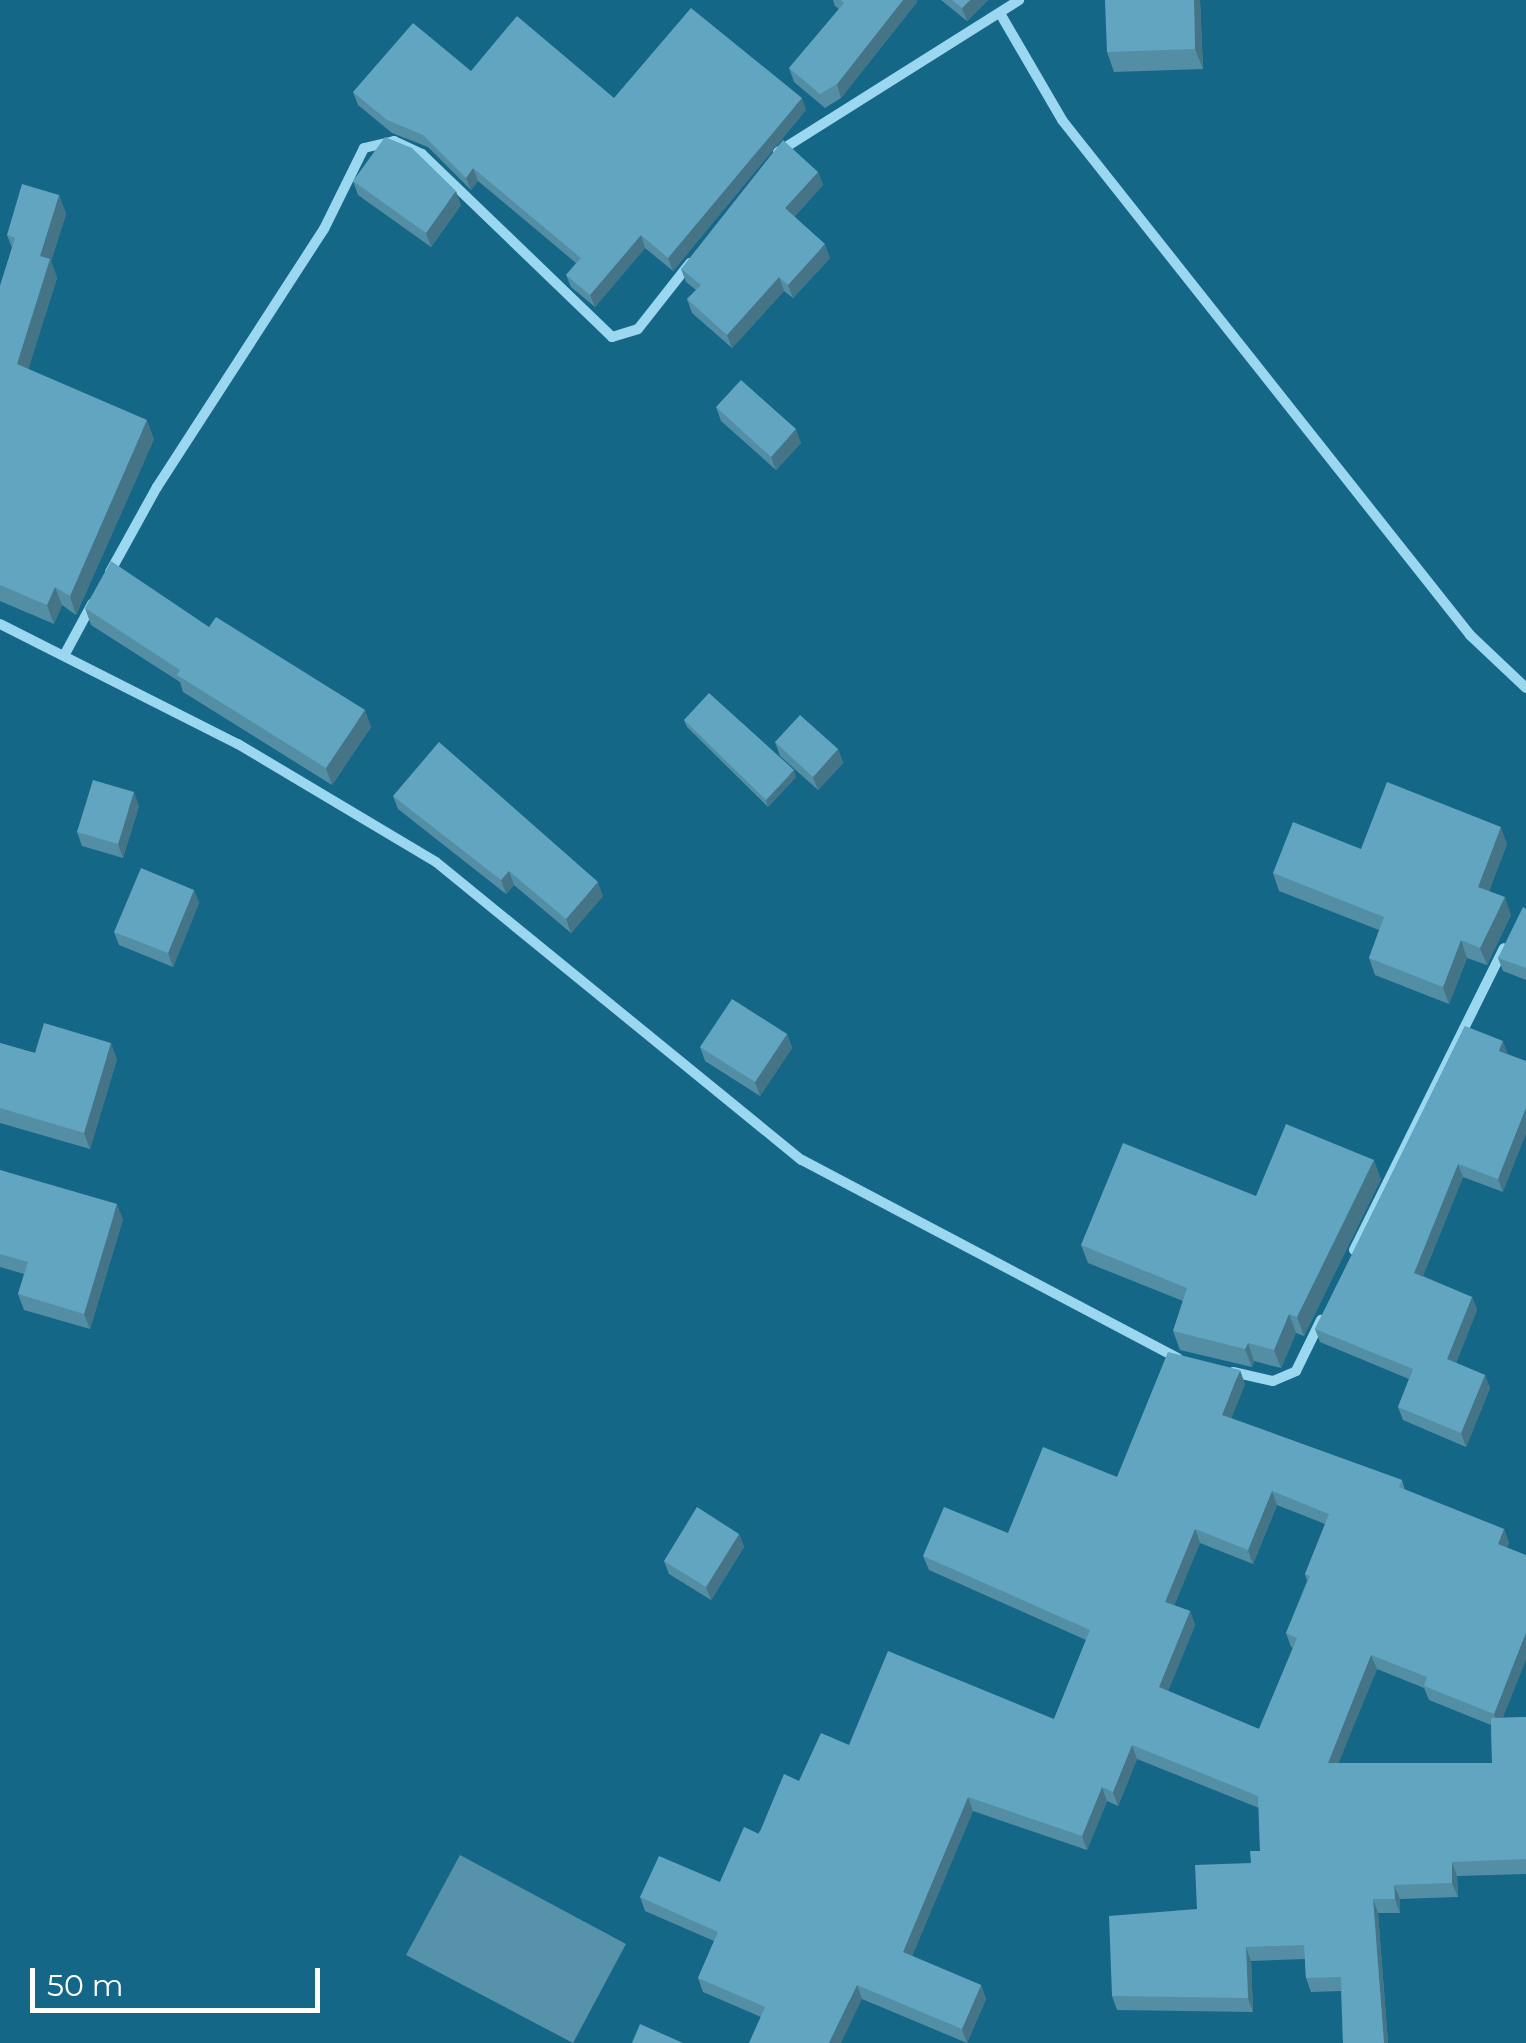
<!DOCTYPE html>
<html>
<head>
<meta charset="utf-8">
<style>
  body { margin:0 }
  #map { position:relative; width:1526px; height:2043px; overflow:hidden; background:#156788; font-family:Montserrat,sans-serif }
  div>[style] { position:absolute }
  [style*='--x'] { left:calc(var(--x)*1px); top:calc(var(--y)*1px); width:calc(var(--w)*1px); rotate:calc(var(--a)*1deg) }
  .water>* { inset:0; background:#5692a9 }
  .street>* { height:10px; margin:-5px; padding:0 5px; transform-origin:5px; border-radius:5px; background:#9bd8ef }
  .wall>* { inset:0; background:#538ea5 }
  .shaded-wall>* { inset:0; background:#447486 }
  .building>* { inset:0; background:#61a5c0 }
  span { translate:-50% -50%; white-space:nowrap; text-align:center; line-height:1.15; -webkit-text-stroke:10px #156788; paint-order:stroke }
  .scale { position:absolute; left:30px; top:1968px; width:290px; height:45px; box-sizing:border-box; border:5px solid #fff; border-top:0; padding-left:12px; font-size:30px; line-height:35px; white-space:nowrap; color:#fff; -webkit-text-stroke:8px #156788; paint-order:stroke }
</style>
</head>
<body>
<div id="map">
  <div class="water">
    <i style="clip-path:polygon(460px 1855px,626px 1944px,573px 2043px,406px 1955px)"></i>
  </div>
  <div class="street">
    <i style="--x:1001;--y:15;--w:121;--a:59.8"></i>
    <i style="--x:1062;--y:120;--w:657;--a:51.61"></i>
    <i style="--x:1470;--y:635;--w:77;--a:43.4"></i>
    <i style="--x:778;--y:152;--w:285;--a:-32.2"></i>
    <i style="--x:110;--y:572;--w:97;--a:-61.1"></i>
    <i style="--x:157;--y:487;--w:307;--a:-57.1"></i>
    <i style="--x:324;--y:229;--w:90;--a:-63.7"></i>
    <i style="--x:364;--y:148;--w:31;--a:-13"></i>
    <i style="--x:394;--y:141;--w:31;--a:25"></i>
    <i style="--x:422;--y:154;--w:264;--a:43.9"></i>
    <i style="--x:612;--y:337;--w:27;--a:-17"></i>
    <i style="--x:638;--y:329;--w:84;--a:-51.8"></i>
    <i style="--x:0;--y:624;--w:267;--a:26.8"></i>
    <i style="--x:238;--y:744;--w:230;--a:30.8"></i>
    <i style="--x:436;--y:862;--w:472;--a:39.2"></i>
    <i style="--x:802;--y:1160;--w:425;--a:27.8"></i>
    <i style="--x:66;--y:652;--w:55;--a:-61.6"></i>
    <i style="--x:1354;--y:1250;--w:337;--a:-63.6"></i>
    <i style="--x:1233;--y:1372;--w:41;--a:12.7"></i>
    <i style="--x:1273;--y:1381;--w:25;--a:-23"></i>
    <i style="--x:1296;--y:1371;--w:57;--a:-63.9"></i>
  </div>
  <div class="wall">
    <i style="clip-path:polygon(833px 0,916px 0,917px 2px,841px 98px,825px 108px,794px 82px,789px 68px,839px 9px,835px 6px)"></i>
    <i style="clip-path:polygon(941px 0,988px 0,967px 21px)"></i>
    <i style="clip-path:polygon(1200px 0,1203px 69px,1114px 72px,1107px 52px)"></i>
    <i style="clip-path:polygon(471px 71px,614px 98px,806px 110px,673px 271px,645px 248px,595px 307px,571px 287px,566px 275px,576px 263px,478px 181px,471px 190px,428px 147px,392px 133px,358px 105px,353px 92px)"></i>
    <i style="clip-path:polygon(818px 172px,823px 185px,794px 217px,830px 258px,793px 298px,784px 291px,732px 348px,692px 313px,687px 299px,696px 290px,686px 282px,681px 269px)"></i>
    <i style="clip-path:polygon(353px 181px,461px 205px,431px 247px,358px 195px)"></i>
    <i style="clip-path:polygon(59px 195px,66px 214px,51px 261px,57px 278px,28px 369px,154px 439px,76px 615px,62px 605px,54px 624px,0 601px,0 286px,12px 248px,7px 235px)"></i>
    <i style="clip-path:polygon(716px 407px,801px 443px,776px 470px,721px 421px)"></i>
    <i style="clip-path:polygon(85px 608px,371px 727px,332px 785px,183px 692px,180px 682px,91px 625px)"></i>
    <i style="clip-path:polygon(684px 720px,796px 777px,768px 807px,687px 727px)"></i>
    <i style="clip-path:polygon(775px 742px,838px 749px,843px 763px,818px 790px,780px 756px)"></i>
    <i style="clip-path:polygon(393px 796px,603px 896px,571px 933px,514px 885px,506px 894px,398px 809px)"></i>
    <i style="clip-path:polygon(139px 806px,123px 858px,82px 846px,77px 832px)"></i>
    <i style="clip-path:polygon(1507px 844px,1489px 891px,1511px 915px,1487px 965px,1467px 958px,1449px 1004px,1375px 975px,1369px 958px,1379px 930px,1279px 891px,1273px 873px,1361px 849px)"></i>
    <i style="clip-path:polygon(194px 890px,199px 903px,173px 967px,119px 945px,114px 932px)"></i>
    <i style="clip-path:polygon(1526px 909px,1526px 980px,1503px 971px,1498px 958px)"></i>
    <i style="clip-path:polygon(1465px 1026px,1503px 1192px,1463px 1177px,1423px 1276px,1472px 1297px,1477px 1310px,1456px 1363px,1485px 1375px,1490px 1388px,1466px 1447px,1403px 1420px,1398px 1407px,1409px 1379px,1320px 1342px,1315px 1329px)"></i>
    <i style="clip-path:polygon(787px 1034px,792px 1048px,760px 1096px,705px 1061px,700px 1047px)"></i>
    <i style="clip-path:polygon(0 1043px,35px 1053px,117px 1059px,90px 1149px,0 1123px)"></i>
    <i style="clip-path:polygon(0 1170px,123px 1219px,90px 1329px,24px 1310px,18px 1294px,24px 1274px,0 1267px)"></i>
    <i style="clip-path:polygon(1381px 1179px,1304px 1336px,1296px 1333px,1281px 1368px,1254px 1361px,1252px 1367px,1180px 1350px,1173px 1331px,1183px 1301px,1088px 1263px,1081px 1245px,1256px 1196px)"></i>
    <i style="clip-path:polygon(evenodd,1245px 1384px,1231px 1418px,1402px 1480px,1405px 1490px,1504px 1529px,1509px 1543px,1507px 1547px,1503px 1718px,1526px 1717px,1526px 1874px,1457px 1876px,1458px 1897px,1400px 1899px,1400px 1913px,1378px 1913px,1388px 2043px,1343px 2043px,1341px 1991px,1311px 1992px,1306px 1978px,1305px 1959px,1251px 1961px,1253px 2012px,1117px 2010px,1112px 1996px,1197px 1909px,1251px 1863px,1260px 1851px,1259px 1808px,1137px 1759px,1118px 1806px,1107px 1801px,1087px 1850px,973px 1811px,912px 1956px,981px 1985px,986px 1999px,967px 2043px,862px 1999px,761px 2017px,703px 1992px,698px 1978px,714px 1941px,645px 1911px,640px 1897px,720px 1882px,799px 1781px,849px 1745px,1054px 1719px,1086px 1640px,929px 1570px,923px 1556px,1008px 1533px,1117px 1477px,1245px 1384px,1277px 1505px,1325px 1524px,1305px 1574px,1307px 1581px,1286px 1633px,1291px 1647px,1293px 1648px,1259px 1729px,1168px 1691px,1195px 1625px,1190px 1611px,1174px 1605px,1200px 1543px,1253px 1564px,1277px 1505px,1245px 1384px,1377px 1669px,1424px 1688px,1429px 1700px,1491px 1725px,1492px 1763px,1338px 1763px,1377px 1669px)"></i>
    <i style="clip-path:polygon(739px 1534px,744px 1547px,711px 1600px,669px 1574px,664px 1561px)"></i>
  </div>
  <div class="shaded-wall">
    <i style="clip-path:polygon(903px 0,916px 0,917px 2px,841px 98px,837px 84px)"></i>
    <i style="clip-path:polygon(970px 0,988px 0,967px 21px,962px 8px)"></i>
    <i style="clip-path:polygon(1194px 0,1200px 0,1203px 69px,1195px 49px)"></i>
    <i style="clip-path:polygon(802px 98px,806px 110px,673px 271px,668px 258px)"></i>
    <i style="clip-path:polygon(473px 168px,478px 181px,471px 190px,466px 178px)"></i>
    <i style="clip-path:polygon(818px 172px,823px 185px,790px 222px,785px 208px)"></i>
    <i style="clip-path:polygon(456px 191px,461px 205px,431px 247px,426px 233px)"></i>
    <i style="clip-path:polygon(59px 195px,66px 214px,51px 261px,57px 278px,24px 383px,17px 364px,40px 256px)"></i>
    <i style="clip-path:polygon(641px 235px,645px 248px,595px 307px,590px 295px)"></i>
    <i style="clip-path:polygon(825px 244px,830px 258px,793px 298px,788px 285px)"></i>
    <i style="clip-path:polygon(779px 277px,784px 291px,732px 348px,727px 335px)"></i>
    <i style="clip-path:polygon(147px 420px,154px 439px,76px 615px,70px 596px)"></i>
    <i style="clip-path:polygon(796px 429px,801px 443px,776px 470px,771px 457px)"></i>
    <i style="clip-path:polygon(55px 587px,62px 605px,54px 624px,47px 605px)"></i>
    <i style="clip-path:polygon(365px 710px,371px 727px,332px 785px,326px 768px)"></i>
    <i style="clip-path:polygon(838px 749px,843px 763px,818px 790px,813px 777px)"></i>
    <i style="clip-path:polygon(794px 770px,796px 777px,768px 807px,766px 800px)"></i>
    <i style="clip-path:polygon(134px 792px,139px 806px,123px 858px,118px 844px)"></i>
    <i style="clip-path:polygon(1501px 827px,1507px 844px,1484px 904px,1478px 887px)"></i>
    <i style="clip-path:polygon(509px 871px,514px 885px,506px 894px,501px 880px)"></i>
    <i style="clip-path:polygon(598px 882px,603px 896px,571px 933px,566px 919px)"></i>
    <i style="clip-path:polygon(194px 890px,199px 903px,173px 967px,168px 953px)"></i>
    <i style="clip-path:polygon(1505px 897px,1511px 915px,1487px 965px,1480px 948px)"></i>
    <i style="clip-path:polygon(1461px 940px,1467px 958px,1449px 1004px,1443px 987px)"></i>
    <i style="clip-path:polygon(787px 1034px,792px 1048px,760px 1096px,755px 1082px)"></i>
    <i style="clip-path:polygon(1503px 1041px,1508px 1054px,1499px 1051px)"></i>
    <i style="clip-path:polygon(111px 1043px,117px 1059px,90px 1149px,84px 1133px)"></i>
    <i style="clip-path:polygon(1526px 1108px,1526px 1134px,1503px 1192px,1498px 1179px)"></i>
    <i style="clip-path:polygon(1374px 1160px,1381px 1179px,1304px 1336px,1297px 1317px)"></i>
    <i style="clip-path:polygon(1458px 1164px,1463px 1177px,1419px 1286px,1414px 1273px)"></i>
    <i style="clip-path:polygon(117px 1204px,123px 1219px,90px 1329px,84px 1314px)"></i>
    <i style="clip-path:polygon(1472px 1297px,1477px 1310px,1452px 1373px,1447px 1359px)"></i>
    <i style="clip-path:polygon(1289px 1314px,1296px 1333px,1281px 1368px,1274px 1350px)"></i>
    <i style="clip-path:polygon(1248px 1343px,1254px 1361px,1252px 1367px,1245px 1349px)"></i>
    <i style="clip-path:polygon(1240px 1370px,1245px 1384px,1227px 1429px,1222px 1415px)"></i>
    <i style="clip-path:polygon(1485px 1375px,1490px 1388px,1466px 1447px,1461px 1433px)"></i>
    <i style="clip-path:polygon(1272px 1491px,1277px 1505px,1253px 1564px,1248px 1550px)"></i>
    <i style="clip-path:polygon(1195px 1529px,1200px 1543px,1170px 1616px,1165px 1602px)"></i>
    <i style="clip-path:polygon(1504px 1529px,1509px 1543px,1503px 1558px,1498px 1544px)"></i>
    <i style="clip-path:polygon(739px 1534px,744px 1547px,711px 1600px,706px 1587px)"></i>
    <i style="clip-path:polygon(1190px 1611px,1195px 1625px,1164px 1701px,1159px 1687px)"></i>
    <i style="clip-path:polygon(1526px 1633px,1526px 1660px,1499px 1728px,1494px 1714px)"></i>
    <i style="clip-path:polygon(1371px 1655px,1377px 1669px,1333px 1777px,1328px 1763px)"></i>
    <i style="clip-path:polygon(1132px 1745px,1137px 1759px,1118px 1806px,1113px 1792px)"></i>
    <i style="clip-path:polygon(1102px 1787px,1107px 1801px,1087px 1850px,1082px 1836px)"></i>
    <i style="clip-path:polygon(968px 1797px,973px 1811px,908px 1966px,903px 1952px)"></i>
    <i style="clip-path:polygon(1452px 1862px,1457px 1876px,1458px 1897px,1452px 1883px)"></i>
    <i style="clip-path:polygon(1394px 1885px,1400px 1899px,1400px 1913px,1395px 1899px)"></i>
    <i style="clip-path:polygon(1373px 1899px,1378px 1913px,1388px 2043px,1384px 2043px)"></i>
    <i style="clip-path:polygon(1246px 1947px,1251px 1961px,1253px 2012px,1248px 1998px)"></i>
    <i style="clip-path:polygon(857px 1985px,862px 1999px,841px 2043px,829px 2043px)"></i>
    <i style="clip-path:polygon(981px 1985px,986px 1999px,967px 2043px,962px 2029px)"></i>
  </div>
  <div class="building">
    <i style="clip-path:polygon(841px 0,903px 0,837px 84px,820px 94px,789px 68px,844px 3px)"></i>
    <i style="clip-path:polygon(952px 0,970px 0,962px 8px)"></i>
    <i style="clip-path:polygon(1105px 0,1194px 0,1195px 49px,1107px 52px)"></i>
    <i style="clip-path:polygon(691px 8px,802px 98px,668px 258px,641px 235px,590px 295px,566px 275px,581px 258px,473px 168px,466px 178px,423px 135px,387px 120px,353px 92px,413px 23px,471px 71px,517px 16px,614px 98px)"></i>
    <i style="clip-path:polygon(385px 137px,412px 148px,456px 191px,426px 233px,353px 181px)"></i>
    <i style="clip-path:polygon(783px 140px,818px 172px,785px 208px,825px 244px,788px 285px,779px 277px,727px 335px,687px 299px,701px 285px,681px 269px)"></i>
    <i style="clip-path:polygon(22px 184px,59px 195px,40px 256px,50px 259px,17px 364px,147px 420px,70px 596px,55px 587px,47px 605px,0 585px,0 286px,15px 238px,7px 235px)"></i>
    <i style="clip-path:polygon(741px 380px,796px 429px,771px 457px,716px 407px)"></i>
    <i style="clip-path:polygon(111px 561px,209px 627px,216px 617px,365px 710px,326px 768px,177px 675px,180px 670px,85px 608px)"></i>
    <i style="clip-path:polygon(709px 693px,794px 770px,766px 800px,684px 720px)"></i>
    <i style="clip-path:polygon(800px 715px,838px 749px,813px 777px,775px 742px)"></i>
    <i style="clip-path:polygon(439px 742px,598px 882px,566px 919px,509px 871px,501px 880px,393px 796px)"></i>
    <i style="clip-path:polygon(93px 780px,134px 792px,118px 844px,77px 832px)"></i>
    <i style="clip-path:polygon(1387px 782px,1501px 827px,1478px 887px,1505px 897px,1480px 948px,1461px 940px,1443px 987px,1369px 958px,1384px 917px,1273px 873px,1293px 822px,1361px 849px)"></i>
    <i style="clip-path:polygon(141px 868px,194px 890px,168px 953px,114px 932px)"></i>
    <i style="clip-path:polygon(1523px 907px,1526px 909px,1526px 968px,1498px 958px)"></i>
    <i style="clip-path:polygon(732px 999px,787px 1034px,755px 1082px,700px 1047px)"></i>
    <i style="clip-path:polygon(44px 1023px,111px 1043px,84px 1133px,0 1108px,0 1043px,35px 1053px)"></i>
    <i style="clip-path:polygon(1465px 1026px,1503px 1041px,1499px 1051px,1526px 1061px,1526px 1108px,1498px 1179px,1458px 1164px,1414px 1273px,1472px 1297px,1447px 1359px,1485px 1375px,1461px 1433px,1398px 1407px,1413px 1369px,1315px 1329px)"></i>
    <i style="clip-path:polygon(1286px 1124px,1374px 1160px,1297px 1317px,1289px 1314px,1274px 1350px,1248px 1343px,1245px 1349px,1173px 1331px,1187px 1288px,1081px 1245px,1123px 1143px,1256px 1196px)"></i>
    <i style="clip-path:polygon(0 1170px,117px 1204px,84px 1314px,18px 1294px,28px 1262px,0 1254px)"></i>
    <i style="clip-path:polygon(evenodd,1168px 1352px,1240px 1370px,1222px 1415px,1402px 1480px,1399px 1487px,1504px 1529px,1498px 1544px,1526px 1555px,1526px 1633px,1494px 1714px,1424px 1686px,1427px 1677px,1371px 1655px,1328px 1763px,1492px 1763px,1491px 1718px,1526px 1717px,1526px 1859px,1452px 1862px,1452px 1883px,1394px 1885px,1395px 1899px,1373px 1899px,1384px 2043px,1343px 2043px,1341px 1977px,1306px 1978px,1304px 1945px,1246px 1947px,1248px 1998px,1112px 1996px,1109px 1916px,1197px 1909px,1195px 1865px,1251px 1863px,1250px 1851px,1260px 1851px,1258px 1796px,1132px 1745px,1113px 1792px,1102px 1787px,1082px 1836px,968px 1797px,903px 1952px,981px 1985px,962px 2029px,857px 1985px,829px 2043px,749px 2043px,765px 2007px,698px 1978px,718px 1932px,640px 1897px,659px 1856px,720px 1882px,744px 1827px,759px 1834px,784px 1774px,799px 1781px,821px 1733px,849px 1745px,888px 1651px,1054px 1719px,1090px 1630px,923px 1556px,944px 1507px,1008px 1533px,1043px 1447px,1117px 1477px,1168px 1352px,1272px 1491px,1329px 1514px,1305px 1574px,1310px 1576px,1286px 1633px,1297px 1638px,1259px 1729px,1159px 1687px,1190px 1611px,1165px 1602px,1195px 1529px,1248px 1550px,1272px 1491px)"></i>
    <i style="clip-path:polygon(697px 1507px,739px 1534px,706px 1587px,664px 1561px)"></i>
    <i style="clip-path:polygon(640px 2024px,683px 2043px,632px 2043px)"></i>
  </div>
  <div class="scale">50 m</div>
</div>
</body>
</html>
